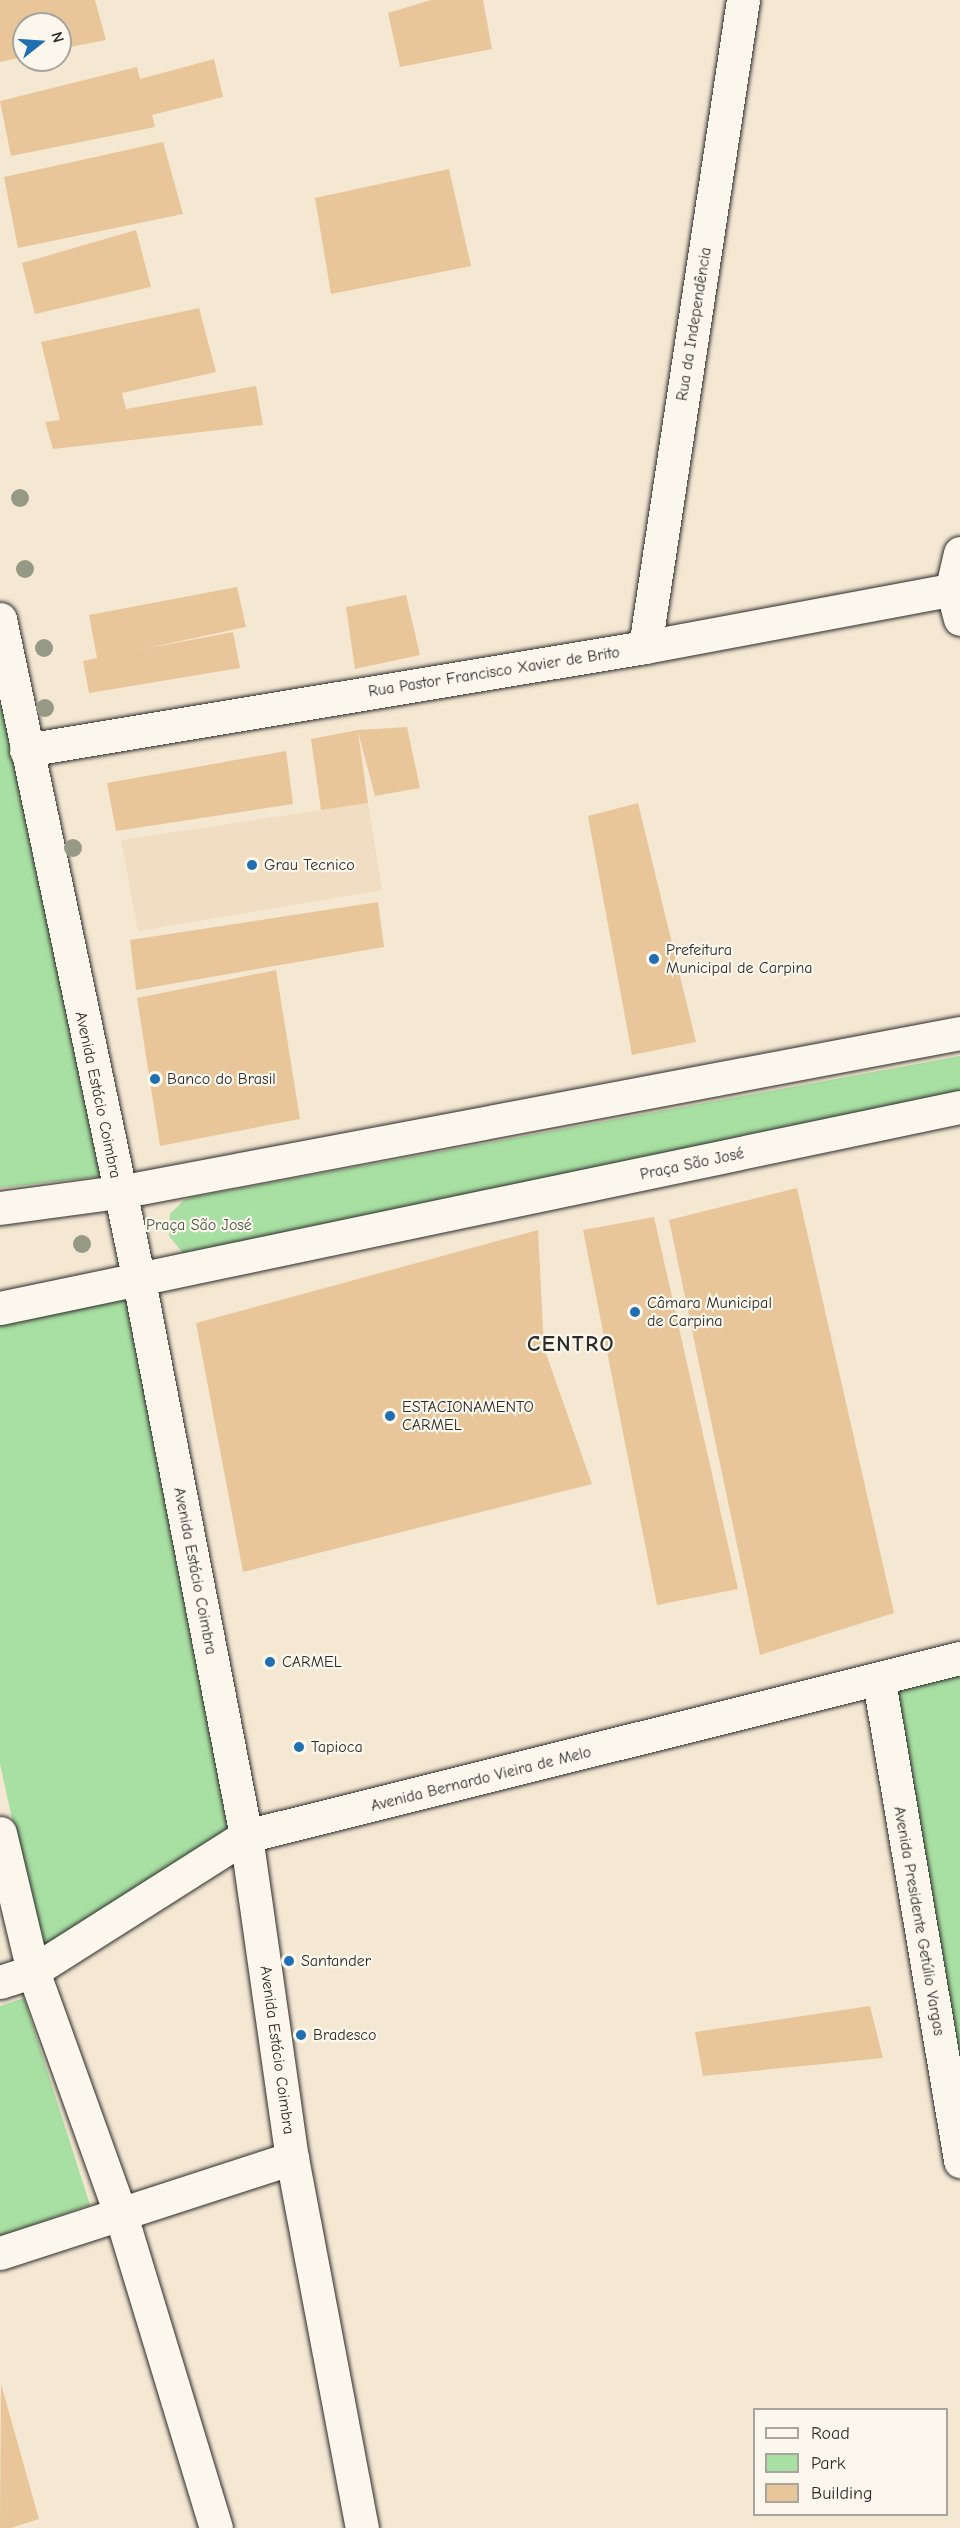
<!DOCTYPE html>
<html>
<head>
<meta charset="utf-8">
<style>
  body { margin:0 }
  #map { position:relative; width:960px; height:2528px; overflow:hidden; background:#f5e8d3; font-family:"Comic Neue",sans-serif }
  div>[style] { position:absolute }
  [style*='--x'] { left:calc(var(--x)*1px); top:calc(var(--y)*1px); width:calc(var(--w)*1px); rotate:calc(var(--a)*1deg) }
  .built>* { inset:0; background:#f1dec2 }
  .green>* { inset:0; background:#a8dfa2 }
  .building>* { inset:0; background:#e8c69a }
  .roads { filter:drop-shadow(0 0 2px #2b2b2b) drop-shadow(0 0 2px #2b2b2b) }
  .street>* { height:33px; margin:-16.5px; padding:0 16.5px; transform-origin:16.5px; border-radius:16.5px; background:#fbf7ec }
  .primary>* { height:33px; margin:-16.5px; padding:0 16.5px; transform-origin:16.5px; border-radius:16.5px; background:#fbf7ec }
  .trees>* { width:18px; height:18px; margin:-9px; border-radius:50%; background:#979987 }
  .dots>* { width:16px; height:16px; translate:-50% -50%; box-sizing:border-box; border:3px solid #fbf7ec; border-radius:50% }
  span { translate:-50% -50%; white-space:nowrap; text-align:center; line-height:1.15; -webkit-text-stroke:4.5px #fbf7ec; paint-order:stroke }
  .street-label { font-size:16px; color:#2b2b2b }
  .poi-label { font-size:16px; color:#2b2b2b }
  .left { translate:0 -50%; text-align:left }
  .park-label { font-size:16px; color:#4a5849 }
  .district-label { font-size:22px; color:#2b2b2b; font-weight:700; letter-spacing:1.5px }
  .legend { position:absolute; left:753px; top:2408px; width:195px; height:108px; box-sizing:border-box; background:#fbf7ec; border:2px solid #a8a59f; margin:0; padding:8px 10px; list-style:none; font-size:18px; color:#2b2b2b }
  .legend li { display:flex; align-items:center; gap:12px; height:30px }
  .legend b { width:30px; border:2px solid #a8a59f }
  .north { position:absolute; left:12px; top:12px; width:60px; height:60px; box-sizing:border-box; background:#fbf7ec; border:2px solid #a8a59f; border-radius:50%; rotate:73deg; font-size:16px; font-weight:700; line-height:24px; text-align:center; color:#2b2b2b }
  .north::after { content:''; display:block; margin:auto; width:21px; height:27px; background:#1f6fb2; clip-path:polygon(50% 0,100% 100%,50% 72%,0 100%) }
</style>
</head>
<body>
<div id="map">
  <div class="built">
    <i style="clip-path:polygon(368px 803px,382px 890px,138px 931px,121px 840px)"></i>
  </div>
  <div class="green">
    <i style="clip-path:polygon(0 666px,103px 1176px,0 1188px)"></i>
    <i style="clip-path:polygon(960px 1056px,960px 1092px,183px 1253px,169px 1236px,170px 1214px,184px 1200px,193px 1197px)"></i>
    <i style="clip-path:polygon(126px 1299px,231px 1828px,41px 1950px,0 1764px,0 1322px)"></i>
    <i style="clip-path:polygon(960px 1667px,960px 2142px,883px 1692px)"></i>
    <i style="clip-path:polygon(24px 1998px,90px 2205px,0 2236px,0 2006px)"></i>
  </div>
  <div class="building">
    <i style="clip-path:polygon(0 0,95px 0,106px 40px,60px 49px,60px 24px,24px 24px,24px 57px,0 62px)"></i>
    <i style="clip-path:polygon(431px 0,483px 0,492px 49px,400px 67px,388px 13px)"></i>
    <i style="clip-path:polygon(214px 59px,223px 97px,152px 115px,155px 127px,11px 156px,0 101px,137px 67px,140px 79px)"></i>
    <i style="clip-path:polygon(163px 142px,183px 214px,18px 248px,4px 177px)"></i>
    <i style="clip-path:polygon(449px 169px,471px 266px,331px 294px,315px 198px)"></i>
    <i style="clip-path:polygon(136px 230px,151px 287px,35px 314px,22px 263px)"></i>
    <i style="clip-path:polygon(199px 308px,216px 372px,122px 393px,126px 409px,256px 386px,263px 425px,53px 449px,45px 422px,60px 420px,41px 342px)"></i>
    <i style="clip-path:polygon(237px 587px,246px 627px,138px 650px,233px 632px,240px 668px,89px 693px,83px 661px,97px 658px,89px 615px)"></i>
    <i style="clip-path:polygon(406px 595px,420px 655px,355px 669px,346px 607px)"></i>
    <i style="clip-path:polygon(407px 727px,420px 788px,375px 796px,358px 732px,368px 803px,321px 810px,311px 739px,358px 730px)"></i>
    <i style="clip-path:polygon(286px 751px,293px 804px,116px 831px,107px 783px)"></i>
    <i style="clip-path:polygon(638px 803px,696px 1042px,632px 1055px,588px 816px)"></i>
    <i style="clip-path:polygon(378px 902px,384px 947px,136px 990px,130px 940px)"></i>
    <i style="clip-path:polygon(276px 970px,300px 1119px,160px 1146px,137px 998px)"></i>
    <i style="clip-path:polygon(797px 1188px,894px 1613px,760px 1655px,669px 1220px)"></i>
    <i style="clip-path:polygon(654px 1217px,738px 1589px,657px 1605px,583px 1230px)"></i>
    <i style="clip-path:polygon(538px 1230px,544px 1348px,592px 1484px,243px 1572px,196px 1323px)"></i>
    <i style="clip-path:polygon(870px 2006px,883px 2058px,703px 2076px,695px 2032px)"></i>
    <i style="clip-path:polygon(1px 2384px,39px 2519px,11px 2528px,0 2528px)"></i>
  </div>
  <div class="roads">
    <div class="street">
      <i style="--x:960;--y:553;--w:37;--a:103"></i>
      <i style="--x:952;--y:589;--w:31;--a:75"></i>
      <i style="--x:645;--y:647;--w:654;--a:-81.39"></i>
      <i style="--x:26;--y:750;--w:628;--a:-9.45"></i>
      <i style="--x:645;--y:647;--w:320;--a:-10.6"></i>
      <i style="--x:0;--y:1208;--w:120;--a:-7.7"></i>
      <i style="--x:119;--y:1192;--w:856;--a:-10.71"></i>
      <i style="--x:0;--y:1308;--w:981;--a:-11.83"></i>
      <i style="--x:879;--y:1681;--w:487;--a:80.4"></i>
      <i style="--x:0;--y:1833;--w:142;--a:76.6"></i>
      <i style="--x:33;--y:1971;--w:256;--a:70.2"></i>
      <i style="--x:120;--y:2212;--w:330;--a:73.1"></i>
      <i style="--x:0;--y:1982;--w:35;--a:-18"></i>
      <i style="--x:33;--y:1971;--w:252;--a:-32.4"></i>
      <i style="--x:246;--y:1836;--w:736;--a:-14"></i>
      <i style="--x:0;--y:2253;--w:307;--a:-18"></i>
    </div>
    <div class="primary">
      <i style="--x:0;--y:619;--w:676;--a:78.14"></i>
      <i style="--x:139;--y:1281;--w:565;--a:79.09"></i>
      <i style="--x:246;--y:1836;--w:325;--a:81.9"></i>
      <i style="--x:292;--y:2158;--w:377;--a:79.3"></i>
    </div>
  </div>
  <div class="trees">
    <i style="left:20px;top:498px"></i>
    <i style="left:25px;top:569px"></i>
    <i style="left:44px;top:648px"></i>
    <i style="left:45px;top:708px"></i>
    <i style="left:73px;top:848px"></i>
    <i style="left:82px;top:1244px"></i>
  </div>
  <div class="dots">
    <i style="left:252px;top:865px;background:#1f6fb2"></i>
    <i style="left:654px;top:959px;background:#1f6fb2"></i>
    <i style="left:155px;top:1079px;background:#1f6fb2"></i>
    <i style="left:635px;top:1312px;background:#1f6fb2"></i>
    <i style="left:390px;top:1416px;background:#1f6fb2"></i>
    <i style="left:270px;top:1662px;background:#1f6fb2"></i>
    <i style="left:299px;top:1747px;background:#1f6fb2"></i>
    <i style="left:289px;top:1961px;background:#1f6fb2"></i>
    <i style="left:301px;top:2035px;background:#1f6fb2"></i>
  </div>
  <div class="street-label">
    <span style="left:694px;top:324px;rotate:-81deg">Rua da Independência</span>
    <span style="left:494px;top:672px;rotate:-9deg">Rua Pastor Francisco Xavier de Brito</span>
    <span style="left:98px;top:1095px;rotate:78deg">Avenida Estácio Coimbra</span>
    <span style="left:692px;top:1164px;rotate:-12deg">Praça São José</span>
    <span style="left:195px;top:1571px;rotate:79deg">Avenida Estácio Coimbra</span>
    <span style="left:481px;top:1779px;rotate:-14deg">Avenida Bernardo Vieira de Melo</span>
    <span style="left:919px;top:1921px;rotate:80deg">Avenida Presidente Getúlio Vargas</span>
    <span style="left:277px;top:2050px;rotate:82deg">Avenida Estácio Coimbra</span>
  </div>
  <div class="poi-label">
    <span class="left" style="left:264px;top:865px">Grau Tecnico</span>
    <span class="left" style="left:666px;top:959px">Prefeitura<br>Municipal de Carpina</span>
    <span class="left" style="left:167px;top:1079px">Banco do Brasil</span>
    <span class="left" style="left:647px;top:1312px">Câmara Municipal<br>de Carpina</span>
    <span class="left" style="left:402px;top:1416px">ESTACIONAMENTO<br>CARMEL</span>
    <span class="left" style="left:282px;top:1662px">CARMEL</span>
    <span class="left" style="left:311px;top:1747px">Tapioca</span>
    <span class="left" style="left:301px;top:1961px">Santander</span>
    <span class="left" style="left:313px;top:2035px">Bradesco</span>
  </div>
  <div class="park-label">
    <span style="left:199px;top:1225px">Praça São José</span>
  </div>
  <div class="district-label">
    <span style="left:571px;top:1345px">CENTRO</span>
  </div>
  <ul class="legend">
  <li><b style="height:8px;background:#fbf7ec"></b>Road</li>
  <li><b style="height:16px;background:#a8dfa2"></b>Park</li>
  <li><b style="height:16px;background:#e8c69a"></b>Building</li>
  </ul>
  <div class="north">N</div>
</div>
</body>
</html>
